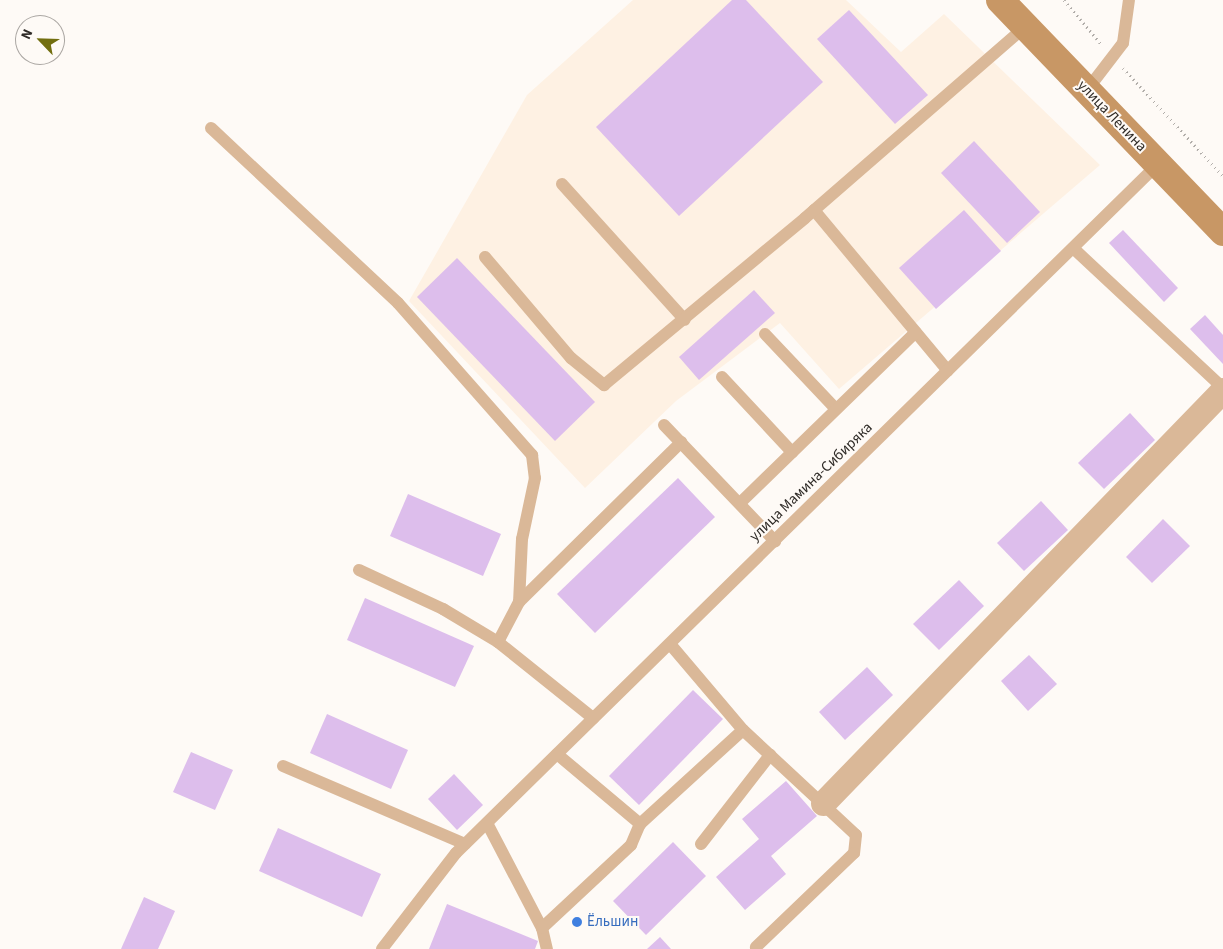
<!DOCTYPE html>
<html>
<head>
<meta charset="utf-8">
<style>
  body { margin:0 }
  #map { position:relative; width:1223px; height:949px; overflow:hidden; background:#fefaf6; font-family:"Source Sans 3",sans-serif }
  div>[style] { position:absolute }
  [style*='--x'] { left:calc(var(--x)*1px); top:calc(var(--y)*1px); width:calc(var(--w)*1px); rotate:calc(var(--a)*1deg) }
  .built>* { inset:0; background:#fef1e3 }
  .building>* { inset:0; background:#ddbeec }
  .path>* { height:3px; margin-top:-1.5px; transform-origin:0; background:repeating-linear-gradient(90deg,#b1ada9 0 1px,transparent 0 5px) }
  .lane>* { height:12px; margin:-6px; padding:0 6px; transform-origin:6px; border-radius:6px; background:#dab898 }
  .street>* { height:25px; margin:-12.5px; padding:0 12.5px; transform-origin:12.5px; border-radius:12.5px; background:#dab898 }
  .secondary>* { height:28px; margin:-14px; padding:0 14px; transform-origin:14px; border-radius:14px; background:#c89765 }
  .dots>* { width:14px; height:14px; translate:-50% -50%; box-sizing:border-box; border:2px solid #fefaf6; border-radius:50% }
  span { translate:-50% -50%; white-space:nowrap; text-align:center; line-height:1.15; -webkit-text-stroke:4px #fefaf6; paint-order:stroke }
  .street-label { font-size:15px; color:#2f2b27 }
  .shop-label { font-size:15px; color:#366cbe }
  .left { translate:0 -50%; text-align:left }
  .north { position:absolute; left:15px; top:15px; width:50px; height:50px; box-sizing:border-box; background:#fefaf6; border:1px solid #aba7a3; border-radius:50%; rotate:294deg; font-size:14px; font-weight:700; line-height:20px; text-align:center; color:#2f2b27 }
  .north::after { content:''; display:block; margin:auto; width:18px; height:22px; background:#726e0f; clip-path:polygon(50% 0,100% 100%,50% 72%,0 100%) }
</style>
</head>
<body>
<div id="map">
  <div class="built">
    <i style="clip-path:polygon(633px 0,846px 0,901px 52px,944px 14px,1100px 165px,839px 389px,780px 323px,676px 401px,585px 488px,409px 301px,527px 95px)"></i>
  </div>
  <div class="building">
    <i style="clip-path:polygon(732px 0,746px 0,823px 82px,679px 216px,596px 127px)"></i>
    <i style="clip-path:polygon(849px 10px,928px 95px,895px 124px,817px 39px)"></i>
    <i style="clip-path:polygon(974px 141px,1040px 212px,1007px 243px,941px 173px)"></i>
    <i style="clip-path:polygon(964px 210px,1001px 251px,936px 309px,899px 268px)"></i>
    <i style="clip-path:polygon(1123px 230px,1178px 288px,1164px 302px,1109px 243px)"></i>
    <i style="clip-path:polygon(457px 258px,595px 402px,555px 441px,417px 297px)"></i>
    <i style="clip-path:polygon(754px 290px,775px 313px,699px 380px,679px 357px)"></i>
    <i style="clip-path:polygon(1205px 315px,1223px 335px,1223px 364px,1190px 329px)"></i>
    <i style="clip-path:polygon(1130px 413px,1155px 440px,1104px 489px,1078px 463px)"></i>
    <i style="clip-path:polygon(678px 478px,715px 517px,595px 633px,557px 594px)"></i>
    <i style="clip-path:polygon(408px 494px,501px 534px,483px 576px,390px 536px)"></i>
    <i style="clip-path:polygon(1041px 501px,1068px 530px,1024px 571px,997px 543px)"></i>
    <i style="clip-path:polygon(1163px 519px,1190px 546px,1152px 583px,1126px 557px)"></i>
    <i style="clip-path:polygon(959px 580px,984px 606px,939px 650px,913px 624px)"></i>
    <i style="clip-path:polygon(365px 598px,474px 646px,455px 687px,347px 640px)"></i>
    <i style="clip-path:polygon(1029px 655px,1057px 684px,1028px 711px,1001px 681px)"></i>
    <i style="clip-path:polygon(867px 667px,893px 695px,845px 740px,819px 712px)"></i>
    <i style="clip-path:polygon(693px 690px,723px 719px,639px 805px,609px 776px)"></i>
    <i style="clip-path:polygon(327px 714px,408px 750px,391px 789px,310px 753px)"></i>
    <i style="clip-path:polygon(191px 752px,233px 770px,215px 810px,173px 792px)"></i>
    <i style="clip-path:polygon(454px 774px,483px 805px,457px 830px,428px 799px)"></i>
    <i style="clip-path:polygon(786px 781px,817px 816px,771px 856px,786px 874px,745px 910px,716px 877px,759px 839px,742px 819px)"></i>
    <i style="clip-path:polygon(278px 828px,381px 874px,362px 917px,259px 871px)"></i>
    <i style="clip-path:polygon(673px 842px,706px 876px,646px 935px,613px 901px)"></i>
    <i style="clip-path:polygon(144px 897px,175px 911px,158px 949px,121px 949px)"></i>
    <i style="clip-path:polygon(447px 904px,538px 941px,535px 949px,429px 949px)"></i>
    <i style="clip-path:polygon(660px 937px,671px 949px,647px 949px)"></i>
  </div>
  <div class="path">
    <i style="--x:1064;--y:0;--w:59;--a:49.8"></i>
    <i style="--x:1123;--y:68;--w:147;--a:47.2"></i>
  </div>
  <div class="lane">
    <i style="--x:1087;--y:90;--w:59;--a:-52.5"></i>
    <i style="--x:1123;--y:43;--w:43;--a:-82.1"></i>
    <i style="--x:211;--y:128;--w:256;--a:43.1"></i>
    <i style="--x:398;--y:303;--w:203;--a:48.6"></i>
    <i style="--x:532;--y:455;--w:23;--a:83"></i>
    <i style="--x:535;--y:478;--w:62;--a:102"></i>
    <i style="--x:522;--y:539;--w:63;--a:92.7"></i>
    <i style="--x:562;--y:184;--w:183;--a:47.9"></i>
    <i style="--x:814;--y:210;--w:209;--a:50.2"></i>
    <i style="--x:1073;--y:248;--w:205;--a:43"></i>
    <i style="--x:485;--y:257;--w:133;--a:49.6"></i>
    <i style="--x:571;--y:358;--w:43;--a:39.3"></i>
    <i style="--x:604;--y:385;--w:261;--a:-39.7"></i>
    <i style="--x:805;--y:218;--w:293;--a:-41"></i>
    <i style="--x:765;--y:334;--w:103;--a:46.6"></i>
    <i style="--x:722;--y:377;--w:103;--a:47"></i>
    <i style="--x:664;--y:425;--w:161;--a:46.3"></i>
    <i style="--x:740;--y:503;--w:245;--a:-44.2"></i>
    <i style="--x:359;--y:570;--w:93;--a:24.9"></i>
    <i style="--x:443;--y:609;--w:64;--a:31"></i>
    <i style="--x:498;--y:642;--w:122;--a:38.7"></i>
    <i style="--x:498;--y:642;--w:45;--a:-62.3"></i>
    <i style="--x:519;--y:602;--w:228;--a:-44.6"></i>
    <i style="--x:670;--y:644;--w:113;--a:49.7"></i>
    <i style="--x:743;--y:730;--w:154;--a:42.9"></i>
    <i style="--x:856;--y:835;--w:18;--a:96"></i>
    <i style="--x:854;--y:853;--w:136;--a:136.2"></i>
    <i style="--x:557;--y:754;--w:109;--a:40.1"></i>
    <i style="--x:283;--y:766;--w:198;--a:23.2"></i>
    <i style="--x:487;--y:823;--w:119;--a:62.4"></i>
    <i style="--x:542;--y:928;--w:22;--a:77"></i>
    <i style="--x:701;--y:844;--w:113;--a:-52.2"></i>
    <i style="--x:542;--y:928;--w:122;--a:-43"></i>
    <i style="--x:631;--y:845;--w:23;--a:-67"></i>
    <i style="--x:640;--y:824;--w:139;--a:-42.4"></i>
    <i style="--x:382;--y:949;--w:121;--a:-52.4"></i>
    <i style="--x:456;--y:853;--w:984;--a:-44.46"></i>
  </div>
  <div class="street">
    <i style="--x:823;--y:803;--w:575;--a:-45.92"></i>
  </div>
  <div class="secondary">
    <i style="--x:1000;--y:0;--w:322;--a:46.1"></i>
  </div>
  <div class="dots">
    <i style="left:577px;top:922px;background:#3f7fe0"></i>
  </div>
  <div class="street-label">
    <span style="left:1112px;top:116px;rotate:46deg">улица Ленина</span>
    <span style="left:811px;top:482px;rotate:-44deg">улица Мамина-Сибиряка</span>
  </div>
  <div class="shop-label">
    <span class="left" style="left:587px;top:922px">Ёльшин</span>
  </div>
  <div class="north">N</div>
</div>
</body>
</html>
